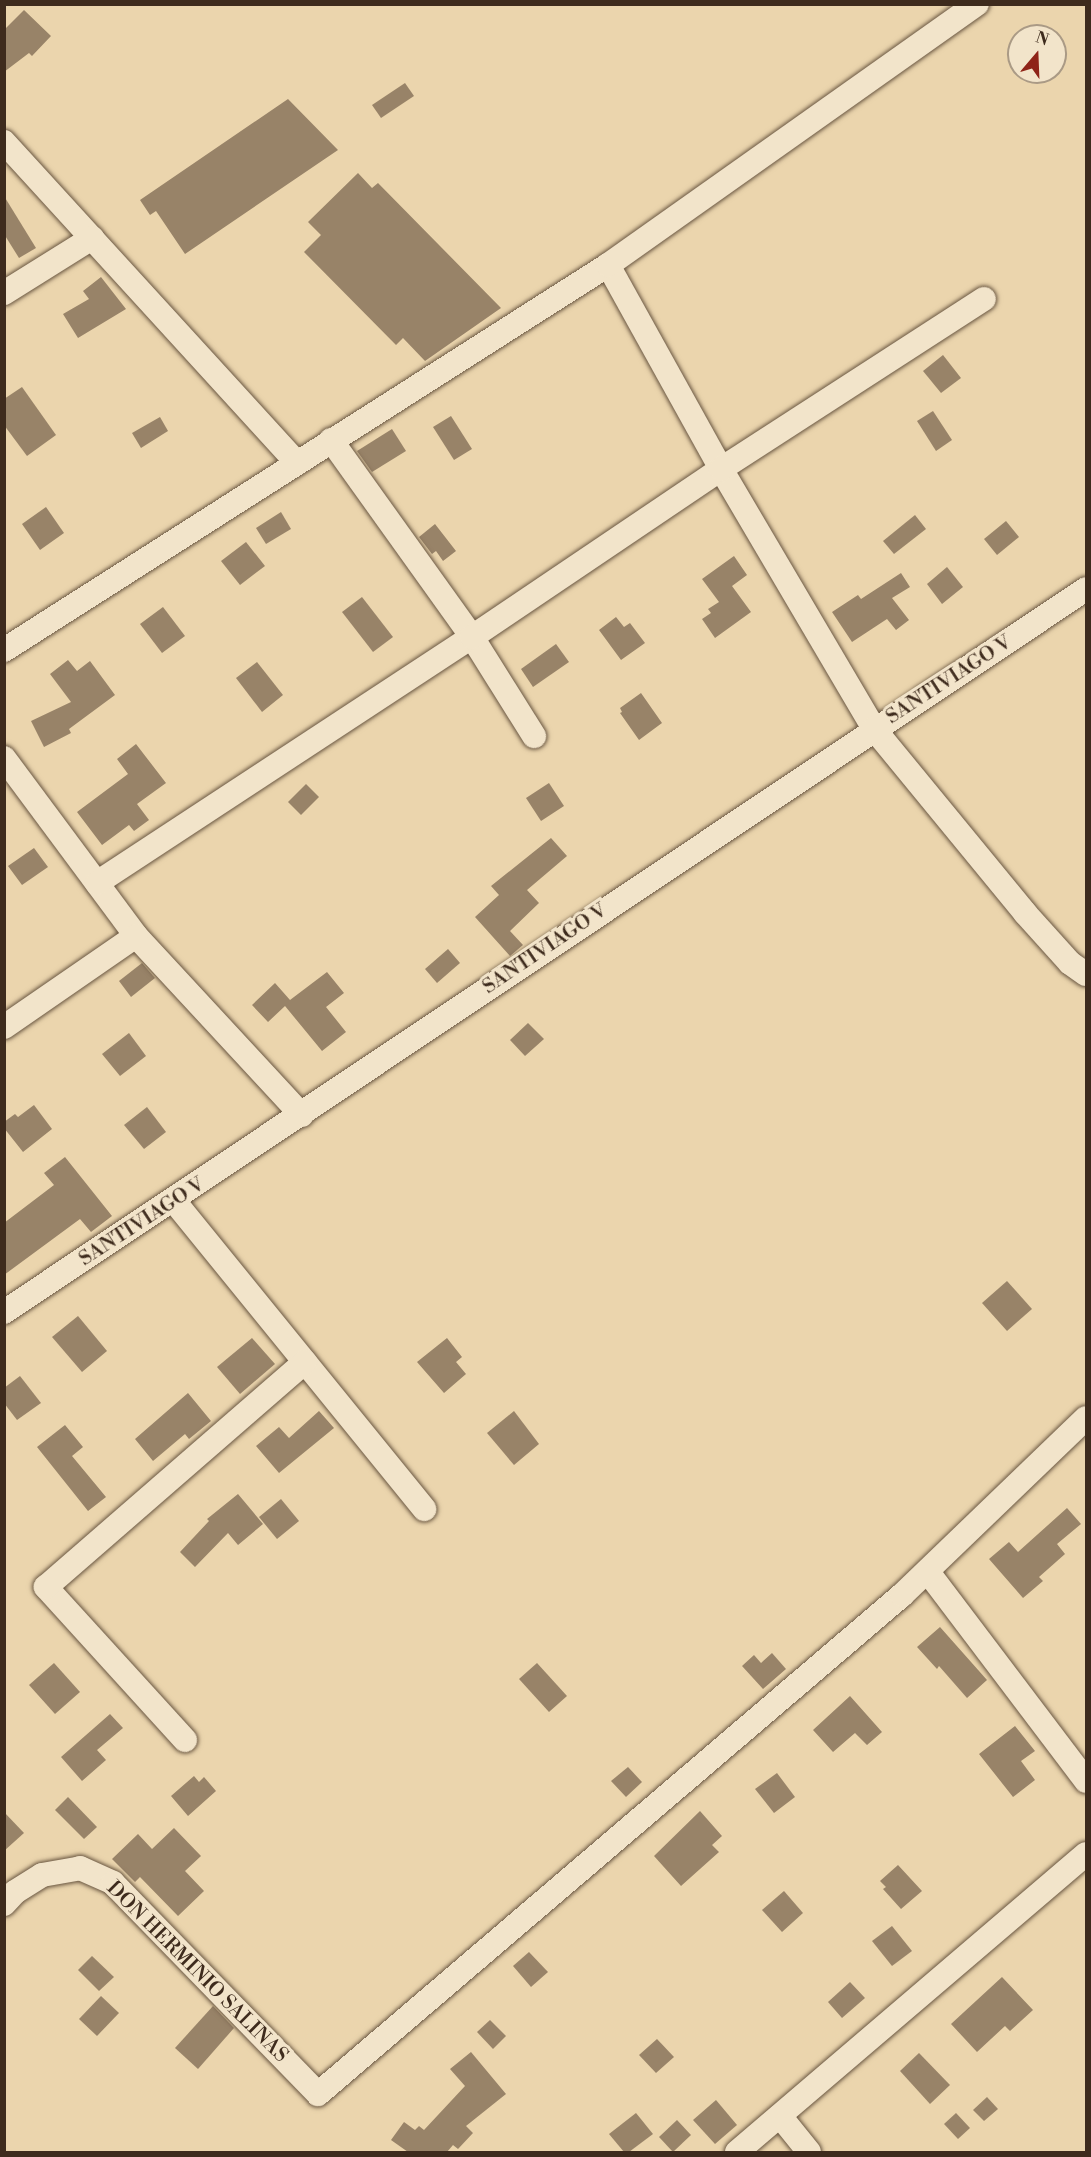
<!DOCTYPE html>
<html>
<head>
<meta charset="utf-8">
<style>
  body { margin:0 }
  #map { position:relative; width:1091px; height:2157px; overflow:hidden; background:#ebd5ad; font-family:"Libre Bodoni",serif }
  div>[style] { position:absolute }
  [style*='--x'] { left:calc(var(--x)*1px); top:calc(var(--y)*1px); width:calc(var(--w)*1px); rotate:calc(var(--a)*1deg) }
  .building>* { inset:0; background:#988368 }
  .roads { filter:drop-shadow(0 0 2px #695641) drop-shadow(0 0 2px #695641) }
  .street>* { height:24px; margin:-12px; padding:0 12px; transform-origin:12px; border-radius:12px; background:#f2e4ca }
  span { translate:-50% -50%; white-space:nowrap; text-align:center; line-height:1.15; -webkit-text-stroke:6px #f2e4ca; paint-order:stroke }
  .street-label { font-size:20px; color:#3e2b1d }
  .frame { position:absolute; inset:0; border:6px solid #3e2b1d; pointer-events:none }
  .north { position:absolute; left:1007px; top:24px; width:60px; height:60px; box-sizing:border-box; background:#f2e4ca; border:2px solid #aa9a85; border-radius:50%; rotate:19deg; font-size:16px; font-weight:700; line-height:24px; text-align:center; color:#3e2b1d }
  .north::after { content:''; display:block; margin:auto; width:21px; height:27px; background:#8f2418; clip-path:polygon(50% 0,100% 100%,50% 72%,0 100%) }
</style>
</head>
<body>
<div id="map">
  <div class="building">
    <i style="clip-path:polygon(24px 10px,51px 36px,32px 56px,29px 53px,4px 72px,4px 30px)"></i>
    <i style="clip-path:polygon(405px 83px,414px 96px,381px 118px,372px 105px)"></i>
    <i style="clip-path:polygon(288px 99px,338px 150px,185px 254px,156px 211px,150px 215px,140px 200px)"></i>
    <i style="clip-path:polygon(358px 173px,372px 188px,378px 183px,501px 308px,425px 361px,403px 338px,396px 345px,304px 252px,321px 235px,308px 222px)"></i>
    <i style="clip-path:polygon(4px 196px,36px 248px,19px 258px,4px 234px)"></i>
    <i style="clip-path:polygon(101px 277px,126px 309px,78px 338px,63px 314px,89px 299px,83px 291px)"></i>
    <i style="clip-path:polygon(943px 355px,961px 378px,941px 393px,923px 371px)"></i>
    <i style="clip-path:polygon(22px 387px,56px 435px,27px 456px,4px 425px,4px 399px)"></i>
    <i style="clip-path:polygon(933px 411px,952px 440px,936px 451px,917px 421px)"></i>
    <i style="clip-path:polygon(451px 416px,472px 449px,454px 460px,433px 427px)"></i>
    <i style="clip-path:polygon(160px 417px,168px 431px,141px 448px,132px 433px)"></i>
    <i style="clip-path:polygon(392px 429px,406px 451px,372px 472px,357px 451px)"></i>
    <i style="clip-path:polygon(46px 507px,64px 533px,40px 550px,22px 524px)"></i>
    <i style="clip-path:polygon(281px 512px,291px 529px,266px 544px,256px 528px)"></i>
    <i style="clip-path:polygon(915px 515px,926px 529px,894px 554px,883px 541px)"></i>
    <i style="clip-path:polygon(1006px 521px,1019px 537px,997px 555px,984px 539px)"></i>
    <i style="clip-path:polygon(435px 524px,456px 551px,443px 561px,436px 551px,432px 554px,419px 537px)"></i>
    <i style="clip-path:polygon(246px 542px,265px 566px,240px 585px,221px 561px)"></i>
    <i style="clip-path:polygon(734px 556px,747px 575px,732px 586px,751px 612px,715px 638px,702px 619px,711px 613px,708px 609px,719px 602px,702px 579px)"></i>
    <i style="clip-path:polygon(947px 567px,963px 587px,942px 604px,927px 584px)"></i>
    <i style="clip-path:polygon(901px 573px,910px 587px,892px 598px,909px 620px,896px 630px,887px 619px,852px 642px,832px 612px,858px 595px,861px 599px)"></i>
    <i style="clip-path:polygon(362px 597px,393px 637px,373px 652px,342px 612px)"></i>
    <i style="clip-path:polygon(163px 607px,185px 636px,162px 653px,140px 624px)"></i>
    <i style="clip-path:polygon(616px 617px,624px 627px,630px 623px,645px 643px,621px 660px,599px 630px)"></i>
    <i style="clip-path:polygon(556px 644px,569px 662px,533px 687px,521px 669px)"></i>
    <i style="clip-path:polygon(68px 660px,77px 671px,90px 661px,115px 695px,69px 729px,71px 733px,44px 747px,31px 721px,71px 702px,50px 674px)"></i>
    <i style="clip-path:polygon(257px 662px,283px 695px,262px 712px,236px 678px)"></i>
    <i style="clip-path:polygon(641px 693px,662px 723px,639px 740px,620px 713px,622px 712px,620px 708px)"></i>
    <i style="clip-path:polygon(136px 744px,166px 783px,137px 804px,149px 820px,134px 831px,129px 825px,102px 845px,77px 812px,128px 774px,117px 759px)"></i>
    <i style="clip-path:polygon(549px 783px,564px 806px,541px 821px,526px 798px)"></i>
    <i style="clip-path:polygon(306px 784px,319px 797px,301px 815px,288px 802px)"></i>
    <i style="clip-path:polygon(551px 838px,567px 856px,527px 890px,539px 903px,510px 931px,523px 945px,510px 956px,475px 917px,499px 895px,491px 886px)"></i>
    <i style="clip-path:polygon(34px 848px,48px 867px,22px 885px,8px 866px)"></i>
    <i style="clip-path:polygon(448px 949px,460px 963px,437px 983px,425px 969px)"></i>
    <i style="clip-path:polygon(142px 963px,155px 978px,131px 997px,119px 981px)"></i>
    <i style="clip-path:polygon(327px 972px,344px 993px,326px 1007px,346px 1032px,322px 1051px,285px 1006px,268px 1022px,252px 1005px,275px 983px,290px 1000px)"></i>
    <i style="clip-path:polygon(528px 1023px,544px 1039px,525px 1056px,510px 1040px)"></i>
    <i style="clip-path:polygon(129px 1033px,146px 1056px,120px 1076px,102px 1054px)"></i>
    <i style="clip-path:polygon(34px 1105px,52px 1129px,23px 1152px,4px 1128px,4px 1122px,15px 1114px,18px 1117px)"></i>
    <i style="clip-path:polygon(147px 1107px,166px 1132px,144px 1149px,124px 1125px)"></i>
    <i style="clip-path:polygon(65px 1157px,112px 1216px,91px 1232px,80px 1219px,4px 1275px,4px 1223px,54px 1185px,44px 1173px)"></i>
    <i style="clip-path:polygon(1007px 1281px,1032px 1309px,1007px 1331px,982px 1303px)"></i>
    <i style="clip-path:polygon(78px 1316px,107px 1351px,82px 1372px,52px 1337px)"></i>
    <i style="clip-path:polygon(252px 1338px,275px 1364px,240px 1394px,217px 1367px)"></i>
    <i style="clip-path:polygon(447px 1338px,462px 1357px,456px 1362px,466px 1374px,444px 1393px,417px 1362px)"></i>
    <i style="clip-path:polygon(20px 1376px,41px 1403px,17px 1420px,4px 1403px,4px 1388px)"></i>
    <i style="clip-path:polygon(188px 1393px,211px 1421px,189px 1439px,185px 1434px,153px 1461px,135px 1439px)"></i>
    <i style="clip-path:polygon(319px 1411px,334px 1428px,279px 1473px,256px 1446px,279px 1427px,289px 1438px)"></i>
    <i style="clip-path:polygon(514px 1411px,539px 1444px,514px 1465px,487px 1433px)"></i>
    <i style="clip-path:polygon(65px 1425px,83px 1447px,72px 1456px,106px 1497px,88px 1511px,37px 1447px)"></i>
    <i style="clip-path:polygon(238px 1494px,263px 1524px,238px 1545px,228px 1533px,195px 1567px,180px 1552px,209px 1521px,207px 1519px)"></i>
    <i style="clip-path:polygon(281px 1499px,299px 1521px,277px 1539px,259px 1517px)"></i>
    <i style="clip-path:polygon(1067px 1508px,1081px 1524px,1057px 1544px,1065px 1554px,1039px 1577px,1043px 1581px,1023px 1598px,989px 1559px,1009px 1542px,1018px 1552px)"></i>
    <i style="clip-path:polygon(940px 1627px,987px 1680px,967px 1698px,939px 1666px,937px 1669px,917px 1647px)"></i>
    <i style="clip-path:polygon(772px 1653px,786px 1669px,763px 1689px,742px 1666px,754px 1655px,761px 1663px)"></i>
    <i style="clip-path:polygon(54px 1663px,80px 1692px,55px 1714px,29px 1685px)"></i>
    <i style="clip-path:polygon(537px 1663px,567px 1696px,549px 1712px,519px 1679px)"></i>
    <i style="clip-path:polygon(850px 1696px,882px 1732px,867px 1745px,855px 1733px,833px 1752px,813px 1730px)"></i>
    <i style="clip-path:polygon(110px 1714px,123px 1728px,97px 1750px,106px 1760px,82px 1781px,61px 1757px)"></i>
    <i style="clip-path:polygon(1015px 1726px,1035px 1751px,1021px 1761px,1035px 1780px,1013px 1797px,979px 1754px)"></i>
    <i style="clip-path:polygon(628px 1767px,642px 1782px,626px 1797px,611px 1781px)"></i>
    <i style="clip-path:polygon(777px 1773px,795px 1797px,774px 1813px,755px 1789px)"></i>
    <i style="clip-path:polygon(194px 1776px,199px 1782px,204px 1777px,216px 1791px,188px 1816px,171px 1796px)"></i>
    <i style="clip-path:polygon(68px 1797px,97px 1827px,84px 1839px,55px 1810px)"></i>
    <i style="clip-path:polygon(700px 1811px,722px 1836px,712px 1845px,719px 1852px,681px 1886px,654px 1856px)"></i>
    <i style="clip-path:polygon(4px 1812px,24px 1833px,4px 1851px)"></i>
    <i style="clip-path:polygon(174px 1828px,201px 1856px,185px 1871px,204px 1891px,178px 1916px,140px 1877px,135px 1882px,112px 1859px,138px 1834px,152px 1849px)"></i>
    <i style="clip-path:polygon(898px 1865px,922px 1891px,901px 1909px,883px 1889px,886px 1887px,880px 1881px)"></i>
    <i style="clip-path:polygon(784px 1891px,803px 1913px,782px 1932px,762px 1910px)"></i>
    <i style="clip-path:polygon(892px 1926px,912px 1951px,892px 1966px,872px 1941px)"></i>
    <i style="clip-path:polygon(529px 1952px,548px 1972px,531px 1987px,513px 1966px)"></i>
    <i style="clip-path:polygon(92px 1956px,114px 1977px,99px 1991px,78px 1970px)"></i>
    <i style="clip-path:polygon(1002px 1977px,1033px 2010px,1010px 2031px,1005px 2026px,977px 2052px,951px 2024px)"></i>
    <i style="clip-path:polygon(850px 1982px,865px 1998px,842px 2018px,828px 2002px)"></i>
    <i style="clip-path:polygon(101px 1996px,119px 2013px,97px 2036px,79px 2019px)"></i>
    <i style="clip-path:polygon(213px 2006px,234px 2028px,198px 2069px,175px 2048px)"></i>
    <i style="clip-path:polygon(490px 2020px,506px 2036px,493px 2049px,477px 2032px)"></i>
    <i style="clip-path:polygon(657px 2039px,674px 2057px,656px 2073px,639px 2055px)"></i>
    <i style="clip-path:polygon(471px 2052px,506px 2094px,466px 2126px,473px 2133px,458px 2149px,453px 2145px,447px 2152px,408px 2152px,391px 2140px,404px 2122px,415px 2130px,419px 2126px,424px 2130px,465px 2086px,450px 2069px)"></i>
    <i style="clip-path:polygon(919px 2053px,950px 2085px,930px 2104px,900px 2071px)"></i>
    <i style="clip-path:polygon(987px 2097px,998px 2109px,984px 2121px,973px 2110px)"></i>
    <i style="clip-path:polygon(716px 2100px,737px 2125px,715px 2144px,693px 2120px)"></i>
    <i style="clip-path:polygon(636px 2113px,653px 2134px,629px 2152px,624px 2152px,609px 2134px)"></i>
    <i style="clip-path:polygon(956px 2113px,970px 2128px,958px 2139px,944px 2124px)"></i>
    <i style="clip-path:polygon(677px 2120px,691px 2135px,673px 2152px,659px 2137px)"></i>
  </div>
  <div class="roads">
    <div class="street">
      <i style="--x:4;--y:142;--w:435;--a:47.6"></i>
      <i style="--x:608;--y:265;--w:233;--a:61"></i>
      <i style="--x:721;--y:469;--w:302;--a:59.5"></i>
      <i style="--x:874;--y:729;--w:238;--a:50.6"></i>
      <i style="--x:1025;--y:913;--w:67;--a:48"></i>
      <i style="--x:1070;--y:963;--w:19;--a:35"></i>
      <i style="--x:4;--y:293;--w:104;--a:-32"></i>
      <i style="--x:331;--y:440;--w:242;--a:54.4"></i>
      <i style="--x:472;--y:637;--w:117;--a:57.9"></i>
      <i style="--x:4;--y:650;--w:716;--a:-32.51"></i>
      <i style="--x:608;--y:265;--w:452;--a:-35.3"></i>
      <i style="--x:4;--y:758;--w:222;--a:53.4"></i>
      <i style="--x:136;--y:936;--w:244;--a:47.2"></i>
      <i style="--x:97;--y:883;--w:448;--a:-33.3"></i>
      <i style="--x:472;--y:637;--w:300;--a:-34"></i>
      <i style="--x:721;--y:469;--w:313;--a:-32.9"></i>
      <i style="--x:4;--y:1027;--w:160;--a:-34.6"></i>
      <i style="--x:174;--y:1201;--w:397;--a:50.9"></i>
      <i style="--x:4;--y:1312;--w:1301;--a:-33.75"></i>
      <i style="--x:928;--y:1572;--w:262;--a:52.9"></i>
      <i style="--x:185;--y:1740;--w:207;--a:-132.3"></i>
      <i style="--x:46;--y:1587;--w:343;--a:-41"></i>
      <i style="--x:4;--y:1904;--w:16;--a:-47"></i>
      <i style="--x:15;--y:1892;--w:32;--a:-32"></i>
      <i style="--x:42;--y:1875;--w:39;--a:-10"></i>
      <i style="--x:80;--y:1868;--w:36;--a:24"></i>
      <i style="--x:113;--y:1883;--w:294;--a:45.8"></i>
      <i style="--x:318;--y:2094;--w:768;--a:-40.51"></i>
      <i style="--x:902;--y:1595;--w:255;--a:-43.9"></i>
      <i style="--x:780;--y:2116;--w:46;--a:51.1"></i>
      <i style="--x:737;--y:2152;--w:459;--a:-40.5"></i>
    </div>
  </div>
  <div class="street-label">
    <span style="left:949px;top:680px;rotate:-33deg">SANTIVIAGO V</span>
    <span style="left:545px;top:949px;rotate:-34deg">SANTIVIAGO V</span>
    <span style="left:142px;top:1222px;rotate:-33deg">SANTIVIAGO V</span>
    <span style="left:197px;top:1972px;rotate:45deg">DON HERMINIO SALINAS</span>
  </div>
  <div class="frame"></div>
  <div class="north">N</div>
</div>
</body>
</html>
